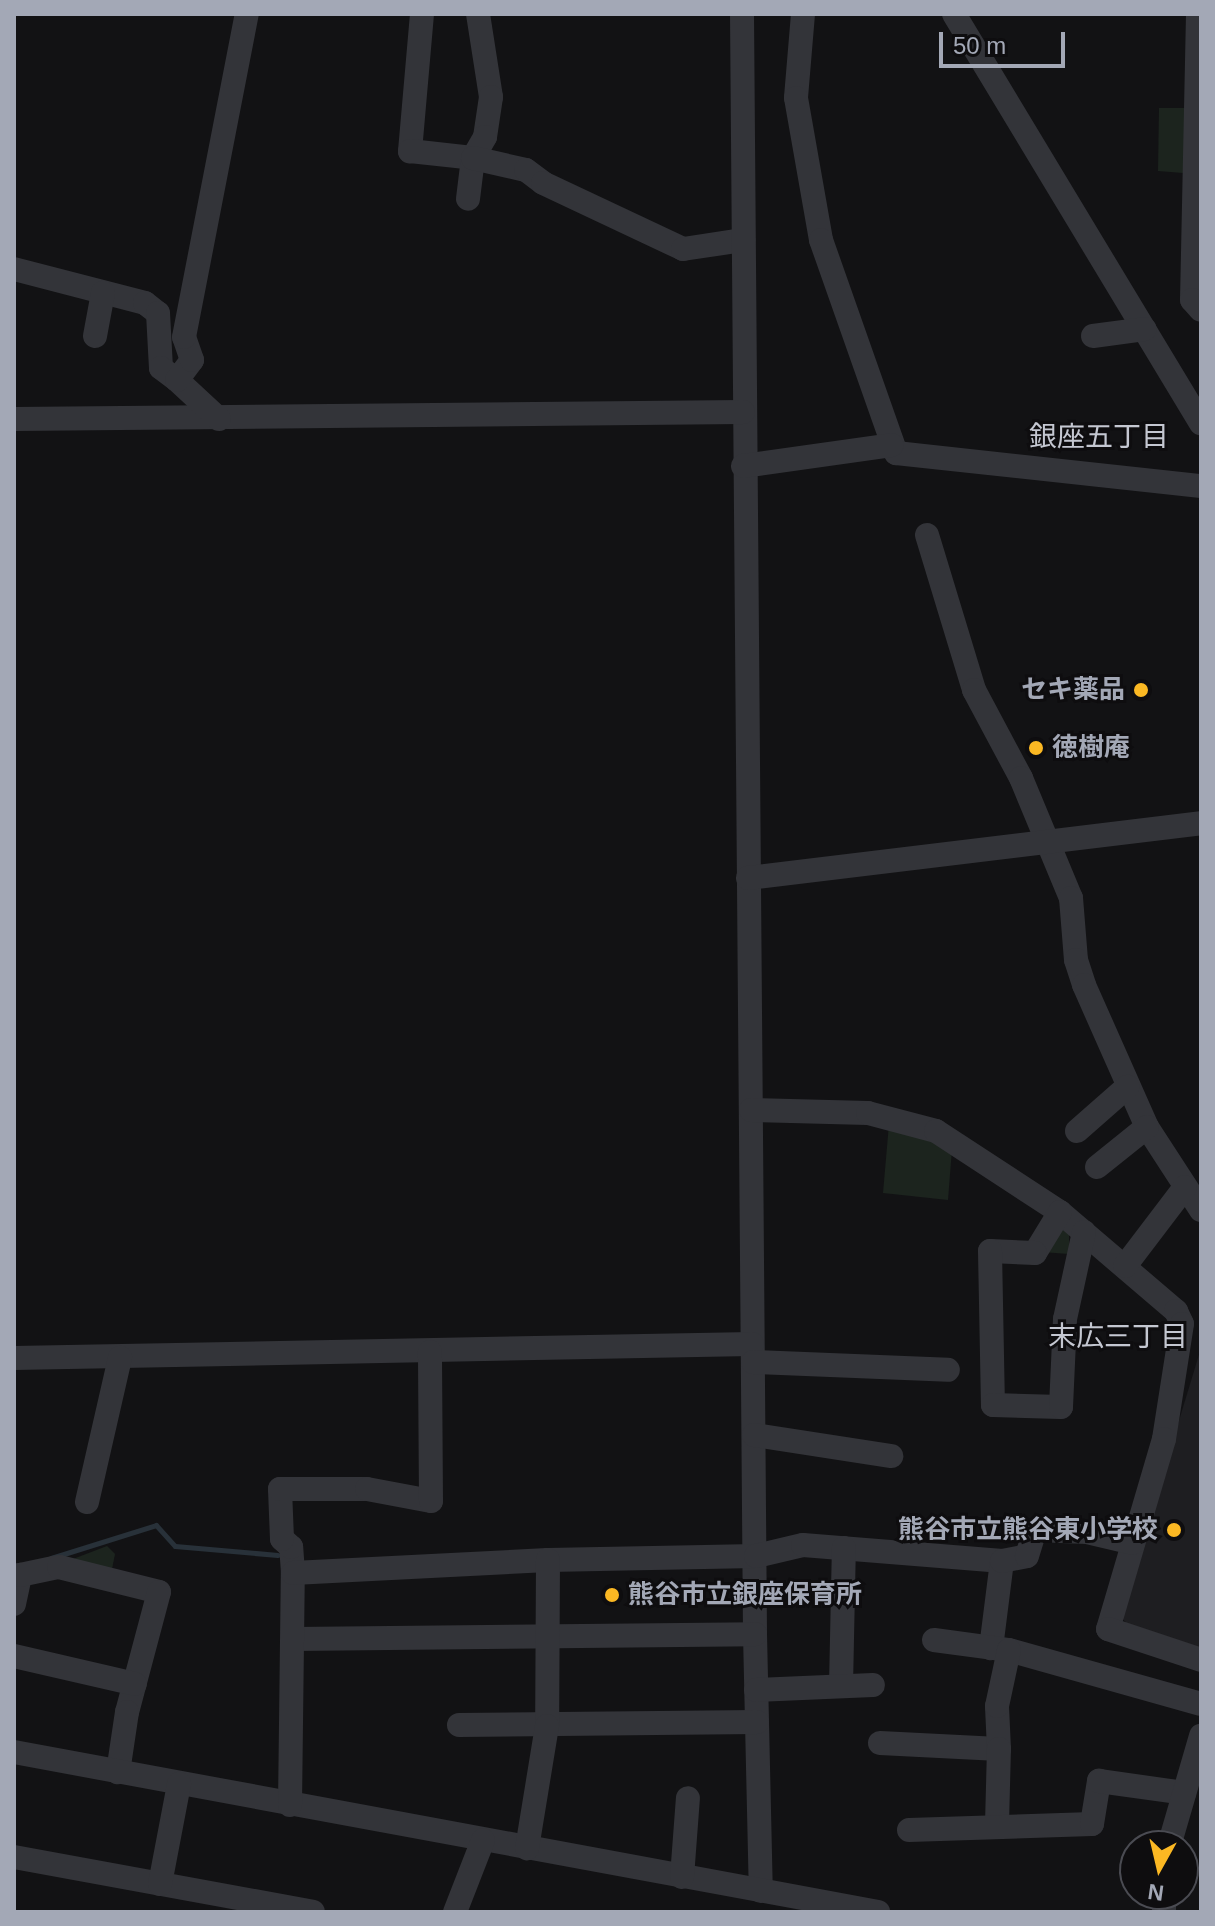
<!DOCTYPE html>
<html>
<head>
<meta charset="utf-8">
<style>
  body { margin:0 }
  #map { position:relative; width:1215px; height:1926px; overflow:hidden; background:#121214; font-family:Helvetica,"Noto Sans JP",sans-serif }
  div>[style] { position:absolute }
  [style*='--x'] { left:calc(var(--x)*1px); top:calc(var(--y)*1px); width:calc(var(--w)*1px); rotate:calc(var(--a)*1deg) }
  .built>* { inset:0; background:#1e1e21 }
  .green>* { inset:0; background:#1c241e }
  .stream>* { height:5px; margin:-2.5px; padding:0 2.5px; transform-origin:2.5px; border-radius:2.5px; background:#283139 }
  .minor>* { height:24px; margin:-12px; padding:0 12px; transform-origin:12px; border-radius:12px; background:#333439 }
  .dots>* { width:22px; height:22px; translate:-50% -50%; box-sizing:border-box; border:4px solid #0e0d0f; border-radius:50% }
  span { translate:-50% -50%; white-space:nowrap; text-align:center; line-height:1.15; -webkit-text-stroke:6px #0e0d0f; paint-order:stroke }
  .poi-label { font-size:26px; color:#a3a8b6; font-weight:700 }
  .right { translate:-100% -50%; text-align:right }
  .left { translate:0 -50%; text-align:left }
  .neighbourhood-label { font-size:28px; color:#c4c7d1 }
  .frame { position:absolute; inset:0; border:16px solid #a3a8b6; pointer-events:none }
  .north { position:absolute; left:1119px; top:1830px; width:80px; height:80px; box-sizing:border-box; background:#0e0d0f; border:2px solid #4a4b52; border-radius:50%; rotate:188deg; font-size:22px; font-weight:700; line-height:32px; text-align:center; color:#a3a8b6 }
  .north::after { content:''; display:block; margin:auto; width:28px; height:36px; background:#fbb823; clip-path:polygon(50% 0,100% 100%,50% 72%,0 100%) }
  .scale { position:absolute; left:939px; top:32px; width:126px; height:36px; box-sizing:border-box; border:4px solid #a3a8b6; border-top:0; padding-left:10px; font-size:24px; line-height:28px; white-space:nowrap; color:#a3a8b6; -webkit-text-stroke:6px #0e0d0f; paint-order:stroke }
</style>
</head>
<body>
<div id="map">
  <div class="built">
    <i style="clip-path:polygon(1201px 1348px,1201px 1648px,1126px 1623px,1120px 1615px)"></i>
  </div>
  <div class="green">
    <i style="clip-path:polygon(1159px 108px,1187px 108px,1183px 173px,1158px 171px)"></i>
    <i style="clip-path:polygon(889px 1124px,952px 1149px,948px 1200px,883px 1193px)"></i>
    <i style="clip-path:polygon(1057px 1226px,1069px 1234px,1069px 1254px,1042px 1252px)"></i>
    <i style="clip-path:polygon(107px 1546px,115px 1554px,112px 1569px,73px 1559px)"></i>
  </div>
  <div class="stream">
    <i style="--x:51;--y:1558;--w:110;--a:-17.4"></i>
    <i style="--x:156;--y:1525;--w:28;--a:48"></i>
    <i style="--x:175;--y:1546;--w:103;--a:5"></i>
  </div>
  <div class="minor">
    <i style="--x:422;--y:14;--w:138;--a:95"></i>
    <i style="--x:410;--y:151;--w:63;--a:6.3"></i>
    <i style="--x:473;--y:158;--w:41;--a:97"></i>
    <i style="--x:478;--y:14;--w:84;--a:81.1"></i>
    <i style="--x:491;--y:97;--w:40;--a:98.5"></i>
    <i style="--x:485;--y:137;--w:24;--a:120"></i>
    <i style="--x:473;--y:158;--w:54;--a:12.8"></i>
    <i style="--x:526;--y:170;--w:21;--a:37"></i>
    <i style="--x:543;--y:183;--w:155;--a:25.2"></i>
    <i style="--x:683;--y:249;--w:61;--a:-8.5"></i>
    <i style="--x:742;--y:14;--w:1620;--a:89.54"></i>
    <i style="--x:755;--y:1634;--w:257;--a:88.7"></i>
    <i style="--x:803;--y:14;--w:84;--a:94.8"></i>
    <i style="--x:796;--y:98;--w:144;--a:80"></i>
    <i style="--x:821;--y:240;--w:226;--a:70.6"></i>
    <i style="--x:896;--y:453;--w:307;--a:6.2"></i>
    <i style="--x:954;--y:14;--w:478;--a:58.9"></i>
    <i style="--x:1198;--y:14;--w:286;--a:91.2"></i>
    <i style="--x:1192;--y:300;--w:13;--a:48"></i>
    <i style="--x:14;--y:269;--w:135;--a:14.5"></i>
    <i style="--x:145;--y:303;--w:16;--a:38"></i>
    <i style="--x:158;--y:313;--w:55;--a:86.9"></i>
    <i style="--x:161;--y:368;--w:20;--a:37"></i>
    <i style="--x:95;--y:336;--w:44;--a:-79.5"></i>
    <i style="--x:1093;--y:336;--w:52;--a:-7.7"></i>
    <i style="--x:14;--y:419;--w:729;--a:-0.55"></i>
    <i style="--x:219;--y:419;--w:57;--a:-137.1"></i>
    <i style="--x:177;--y:380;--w:25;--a:-53"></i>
    <i style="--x:192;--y:360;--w:24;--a:-109"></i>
    <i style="--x:184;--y:337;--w:329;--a:-79"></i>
    <i style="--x:743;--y:466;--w:150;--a:-8"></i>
    <i style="--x:927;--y:535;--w:162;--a:73.1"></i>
    <i style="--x:974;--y:690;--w:100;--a:61.9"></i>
    <i style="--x:1021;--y:778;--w:130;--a:67.4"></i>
    <i style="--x:1071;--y:898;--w:62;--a:85.4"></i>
    <i style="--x:1076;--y:960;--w:26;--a:72"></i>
    <i style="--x:1084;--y:985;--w:155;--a:66.1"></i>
    <i style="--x:1147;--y:1127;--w:99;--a:57"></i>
    <i style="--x:748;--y:878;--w:456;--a:-6.9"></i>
    <i style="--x:751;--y:1110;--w:117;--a:1.5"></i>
    <i style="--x:868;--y:1113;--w:70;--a:14.8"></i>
    <i style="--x:936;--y:1131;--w:148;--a:33.2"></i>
    <i style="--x:1060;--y:1212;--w:153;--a:40.5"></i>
    <i style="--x:1176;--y:1311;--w:14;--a:65"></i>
    <i style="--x:1182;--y:1324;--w:116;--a:98.9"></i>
    <i style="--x:1164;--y:1439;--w:198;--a:106.4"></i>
    <i style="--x:1108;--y:1629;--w:98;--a:18.4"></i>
    <i style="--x:1077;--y:1131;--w:67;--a:-41.3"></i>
    <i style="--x:1097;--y:1167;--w:64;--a:-38.7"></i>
    <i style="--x:1060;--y:1212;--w:48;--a:121.4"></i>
    <i style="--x:1035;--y:1253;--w:45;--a:-177.5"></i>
    <i style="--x:990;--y:1251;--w:154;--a:88.9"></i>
    <i style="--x:993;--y:1405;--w:68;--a:1.7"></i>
    <i style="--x:1061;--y:1407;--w:88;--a:-87.4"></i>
    <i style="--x:1065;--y:1319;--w:89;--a:-77.7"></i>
    <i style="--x:1125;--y:1266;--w:99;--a:-52.8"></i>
    <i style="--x:14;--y:1358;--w:738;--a:-1.09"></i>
    <i style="--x:753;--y:1362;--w:195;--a:2.3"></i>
    <i style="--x:754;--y:1435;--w:139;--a:8.7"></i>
    <i style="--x:87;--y:1502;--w:148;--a:-77.1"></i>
    <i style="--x:548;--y:1560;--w:208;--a:-1.1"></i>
    <i style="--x:756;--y:1556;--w:48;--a:-13.2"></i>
    <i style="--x:803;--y:1545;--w:200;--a:4.6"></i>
    <i style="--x:1002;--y:1561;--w:88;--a:97.2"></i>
    <i style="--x:1002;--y:1561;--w:25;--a:-11"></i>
    <i style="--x:1027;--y:1556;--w:27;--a:-73"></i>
    <i style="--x:1035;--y:1530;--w:52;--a:2.2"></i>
    <i style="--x:1087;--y:1532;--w:47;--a:13.4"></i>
    <i style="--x:293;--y:1573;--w:26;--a:-94"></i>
    <i style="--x:291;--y:1547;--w:12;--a:-138"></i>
    <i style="--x:282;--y:1539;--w:50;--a:-92.3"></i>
    <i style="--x:280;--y:1489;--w:87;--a:0"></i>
    <i style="--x:367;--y:1489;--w:65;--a:10.6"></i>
    <i style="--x:431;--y:1501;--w:149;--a:-90.4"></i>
    <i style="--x:14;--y:1604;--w:30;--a:-78"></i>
    <i style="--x:20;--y:1575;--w:40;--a:-12"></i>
    <i style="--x:59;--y:1567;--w:103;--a:14"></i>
    <i style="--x:159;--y:1592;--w:124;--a:104.9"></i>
    <i style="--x:127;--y:1712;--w:61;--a:98.5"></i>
    <i style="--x:294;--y:1639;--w:461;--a:-0.6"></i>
    <i style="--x:934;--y:1640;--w:76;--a:7.6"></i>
    <i style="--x:1009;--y:1650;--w:199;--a:15.7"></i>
    <i style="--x:14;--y:1656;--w:124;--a:13"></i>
    <i style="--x:841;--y:1686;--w:138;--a:-88.8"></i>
    <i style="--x:756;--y:1690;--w:117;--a:-2.4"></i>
    <i style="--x:459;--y:1725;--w:298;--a:-0.6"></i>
    <i style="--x:880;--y:1743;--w:119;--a:2.9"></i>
    <i style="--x:999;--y:1749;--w:43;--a:-92.7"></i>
    <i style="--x:997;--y:1706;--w:57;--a:-77.9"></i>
    <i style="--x:14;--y:1752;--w:879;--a:10.49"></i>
    <i style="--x:290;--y:1805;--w:232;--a:-89.3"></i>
    <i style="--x:293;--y:1573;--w:255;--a:-2.9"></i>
    <i style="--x:548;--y:1560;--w:166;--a:90.3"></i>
    <i style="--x:547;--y:1726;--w:124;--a:99.3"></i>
    <i style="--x:997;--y:1824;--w:75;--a:-88.5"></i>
    <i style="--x:909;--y:1830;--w:183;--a:-1.9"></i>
    <i style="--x:1092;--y:1824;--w:44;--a:-80.8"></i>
    <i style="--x:1099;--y:1781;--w:86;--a:8"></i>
    <i style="--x:1169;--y:1846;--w:115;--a:-73.8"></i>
    <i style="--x:14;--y:1857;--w:304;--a:10.4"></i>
    <i style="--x:682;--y:1877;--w:79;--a:-85.7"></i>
    <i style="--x:160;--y:1884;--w:102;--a:-79.2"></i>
    <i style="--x:455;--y:1912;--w:77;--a:-68.7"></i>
    <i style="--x:1164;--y:1912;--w:18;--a:-90"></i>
  </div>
  <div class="dots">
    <i style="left:1141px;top:690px;background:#fbb823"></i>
    <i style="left:1036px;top:748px;background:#fbb823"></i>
    <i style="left:1174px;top:1530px;background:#fbb823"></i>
    <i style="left:612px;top:1595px;background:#fbb823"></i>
  </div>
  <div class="poi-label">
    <span class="right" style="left:1125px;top:690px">セキ薬品</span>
    <span class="left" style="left:1052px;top:748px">徳樹庵</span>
    <span class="right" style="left:1158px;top:1530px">熊谷市立熊谷東小学校</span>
    <span class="left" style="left:628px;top:1595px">熊谷市立銀座保育所</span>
  </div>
  <div class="neighbourhood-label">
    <span style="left:1099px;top:437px">銀座五丁目</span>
    <span style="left:1118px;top:1337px">末広三丁目</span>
  </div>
  <div class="frame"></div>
  <div class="north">N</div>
  <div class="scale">50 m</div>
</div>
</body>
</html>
